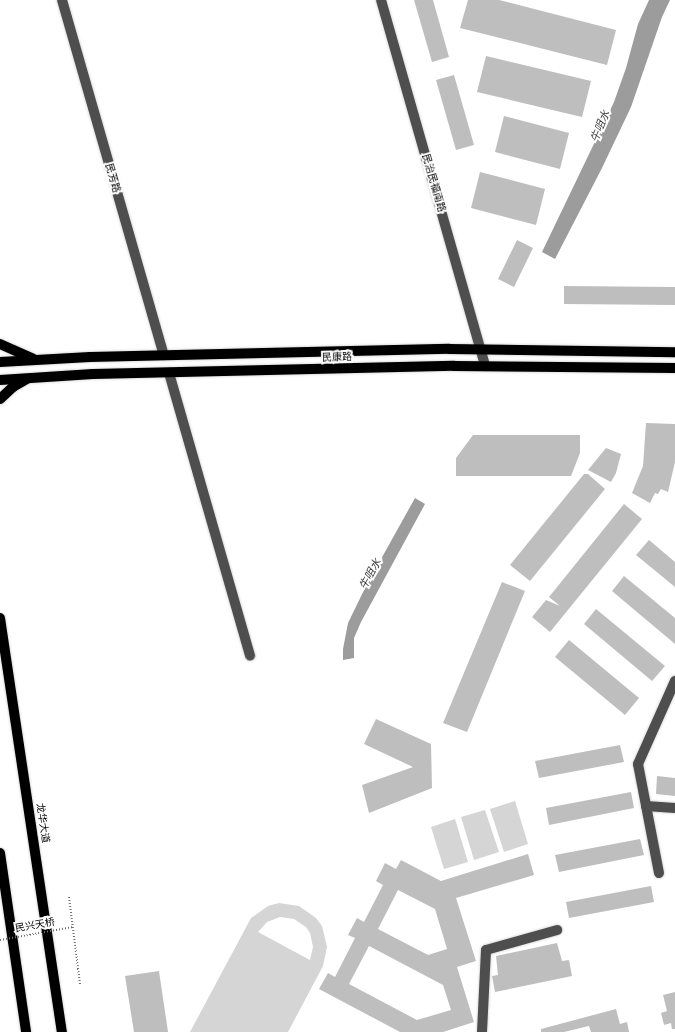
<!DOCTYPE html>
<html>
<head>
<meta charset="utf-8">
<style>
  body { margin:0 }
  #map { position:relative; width:675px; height:1032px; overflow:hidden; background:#fff; font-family:"PT Sans","Noto Sans SC",sans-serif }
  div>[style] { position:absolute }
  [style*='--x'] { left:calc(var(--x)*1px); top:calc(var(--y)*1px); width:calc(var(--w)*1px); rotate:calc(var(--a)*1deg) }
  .green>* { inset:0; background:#d5d5d5 }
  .water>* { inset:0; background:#9c9c9c }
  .building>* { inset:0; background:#bebebe }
  .path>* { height:2px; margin-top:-1px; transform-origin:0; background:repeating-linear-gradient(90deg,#707070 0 1px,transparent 0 3px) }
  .roads { filter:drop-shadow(0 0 1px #dbdbdb) drop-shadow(0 0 1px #dbdbdb) }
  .minor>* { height:10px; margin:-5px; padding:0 5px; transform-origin:5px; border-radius:5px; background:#4e4e4e }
  .major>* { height:10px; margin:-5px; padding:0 5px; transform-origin:5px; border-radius:5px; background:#000 }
  .path-bridge>* { height:2px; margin-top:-1px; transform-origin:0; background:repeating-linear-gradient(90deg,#707070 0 1px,transparent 0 3px) }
  span { translate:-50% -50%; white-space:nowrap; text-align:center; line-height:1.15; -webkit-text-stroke:4px #fff; paint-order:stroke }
  .street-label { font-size:10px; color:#000 }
  .water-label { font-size:11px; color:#3d3d3d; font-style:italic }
</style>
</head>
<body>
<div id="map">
  <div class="green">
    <i style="clip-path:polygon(515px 801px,528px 844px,504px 852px,490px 809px)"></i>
    <i style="clip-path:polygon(485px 810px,499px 852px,474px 860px,461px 817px)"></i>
    <i style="clip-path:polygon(455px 819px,468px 862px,444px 869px,431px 827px)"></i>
    <i style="clip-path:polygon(evenodd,279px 903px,299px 906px,316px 918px,322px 926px,327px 947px,323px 966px,288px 1032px,190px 1032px,251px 918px,268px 906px,279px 903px,280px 917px,294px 919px,306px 927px,310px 933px,313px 947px,310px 960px,258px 932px,267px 922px,280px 917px)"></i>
  </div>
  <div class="water">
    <i style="clip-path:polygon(649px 0,670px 0,662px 17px,631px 107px,602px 168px,555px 259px,542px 252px,614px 102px,626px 68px,638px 24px)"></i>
    <i style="clip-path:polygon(415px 498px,425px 504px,361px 622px,354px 638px,354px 658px,343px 660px,343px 649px,348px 623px,366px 586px)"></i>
  </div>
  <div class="building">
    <i style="clip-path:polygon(414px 0,433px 0,449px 57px,432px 62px)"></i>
    <i style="clip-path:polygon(468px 0,499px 0,616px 30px,607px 65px,460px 28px)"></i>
    <i style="clip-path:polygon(486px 56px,591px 81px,582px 117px,477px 92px)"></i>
    <i style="clip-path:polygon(454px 75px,474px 145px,456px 150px,436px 80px)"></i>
    <i style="clip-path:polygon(504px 116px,569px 133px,560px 169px,495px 152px)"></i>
    <i style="clip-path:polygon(480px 172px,545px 189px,536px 225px,471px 208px)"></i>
    <i style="clip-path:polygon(517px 240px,533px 248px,514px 287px,498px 279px)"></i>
    <i style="clip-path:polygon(564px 286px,675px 287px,675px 305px,564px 304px)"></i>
    <i style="clip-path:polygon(646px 423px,675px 424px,675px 462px,668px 492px,661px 489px,658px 494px,655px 493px,650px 503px,632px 493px,643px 466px)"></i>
    <i style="clip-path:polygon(473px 435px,580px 435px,580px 453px,571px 476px,456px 476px,456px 458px)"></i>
    <i style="clip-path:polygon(606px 448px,621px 454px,616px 473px,611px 482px,588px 470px)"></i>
    <i style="clip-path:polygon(584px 474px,588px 474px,605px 489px,530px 581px,510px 565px)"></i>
    <i style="clip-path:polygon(624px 504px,642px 519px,550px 632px,532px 617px,546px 600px,560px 606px,549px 597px)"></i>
    <i style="clip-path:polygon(649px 540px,675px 562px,675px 587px,636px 555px)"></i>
    <i style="clip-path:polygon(624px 576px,675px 618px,675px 644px,612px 591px)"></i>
    <i style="clip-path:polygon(502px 582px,525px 591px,467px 732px,443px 723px)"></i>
    <i style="clip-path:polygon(596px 609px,665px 666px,652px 681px,584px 624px)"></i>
    <i style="clip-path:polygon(569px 640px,639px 698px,625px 715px,555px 657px)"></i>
    <i style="clip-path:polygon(376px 719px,431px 744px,432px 788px,369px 813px,362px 785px,413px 767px,364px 744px)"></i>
    <i style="clip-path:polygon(620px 745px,624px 762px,539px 778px,535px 761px)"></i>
    <i style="clip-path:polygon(657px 776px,675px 778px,675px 796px,656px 794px)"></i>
    <i style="clip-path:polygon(631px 792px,634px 808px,549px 825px,546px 808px)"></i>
    <i style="clip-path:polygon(640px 839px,644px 855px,559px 872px,555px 855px)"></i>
    <i style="clip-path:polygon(evenodd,528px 854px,534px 875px,456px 898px,476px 961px,457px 967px,474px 1022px,443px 1032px,400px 1032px,319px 989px,328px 973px,335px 977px,355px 938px,348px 935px,357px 918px,364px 922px,383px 885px,376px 881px,385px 863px,396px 869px,401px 860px,441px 881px,528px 854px,398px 890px,435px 909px,447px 949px,428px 955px,378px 929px,398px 890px,528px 854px,369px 946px,443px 985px,451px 1010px,417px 1020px,349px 984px,369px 946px)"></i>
    <i style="clip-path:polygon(651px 886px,654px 902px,569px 918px,566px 902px)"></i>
    <i style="clip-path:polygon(557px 943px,562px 961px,569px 960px,572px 976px,495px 992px,492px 976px,498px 975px,496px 956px)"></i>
    <i style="clip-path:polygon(159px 971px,168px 1032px,134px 1032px,125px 976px)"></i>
    <i style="clip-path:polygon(675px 992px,675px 1029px,672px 1029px,671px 1023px,664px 1025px,661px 1013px,667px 1011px,663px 995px)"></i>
    <i style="clip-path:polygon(616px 1009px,620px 1024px,627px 1022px,629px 1032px,591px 1032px,589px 1026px,564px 1032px,541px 1032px,541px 1029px)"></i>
  </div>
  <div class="path">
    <i style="--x:69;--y:897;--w:88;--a:82.8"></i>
  </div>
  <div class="roads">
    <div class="minor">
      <i style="--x:62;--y:0;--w:369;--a:74"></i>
      <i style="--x:381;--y:0;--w:380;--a:74.1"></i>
      <i style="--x:169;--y:373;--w:294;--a:74"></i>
      <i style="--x:646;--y:806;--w:29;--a:4"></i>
      <i style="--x:659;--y:873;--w:111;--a:-100.9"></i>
      <i style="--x:638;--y:764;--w:91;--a:-66"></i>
      <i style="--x:482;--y:1032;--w:82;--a:-87.2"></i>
      <i style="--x:486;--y:950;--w:74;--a:-15.7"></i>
    </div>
    <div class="major">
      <i style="--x:0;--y:344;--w:36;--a:24"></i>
      <i style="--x:0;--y:362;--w:90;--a:-3.2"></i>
      <i style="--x:90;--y:357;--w:359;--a:-1.3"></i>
      <i style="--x:449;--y:349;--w:226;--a:0.8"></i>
      <i style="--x:0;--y:380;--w:93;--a:-3.7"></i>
      <i style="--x:93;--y:374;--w:361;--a:-1.3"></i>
      <i style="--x:454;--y:366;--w:221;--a:0.5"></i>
      <i style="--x:0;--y:399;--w:18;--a:-43"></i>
      <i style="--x:13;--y:387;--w:16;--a:-30"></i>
      <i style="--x:0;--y:618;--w:419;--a:81.5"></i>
      <i style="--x:0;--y:853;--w:181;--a:81.7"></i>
    </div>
  </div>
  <div class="path-bridge">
    <i style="--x:0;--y:940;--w:74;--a:-10.1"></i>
  </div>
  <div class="street-label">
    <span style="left:113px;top:178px;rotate:74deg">民芳路</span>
    <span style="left:434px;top:183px;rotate:74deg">民治民福南路</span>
    <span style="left:337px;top:357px;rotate:-2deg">民康路</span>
    <span style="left:43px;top:823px;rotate:81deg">龙华大道</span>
    <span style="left:35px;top:925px;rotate:-10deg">民兴天桥</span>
  </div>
  <div class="water-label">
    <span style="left:600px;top:126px;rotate:-67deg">牛咀水</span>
    <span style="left:370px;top:574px;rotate:-61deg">牛咀水</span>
  </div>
</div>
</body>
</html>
